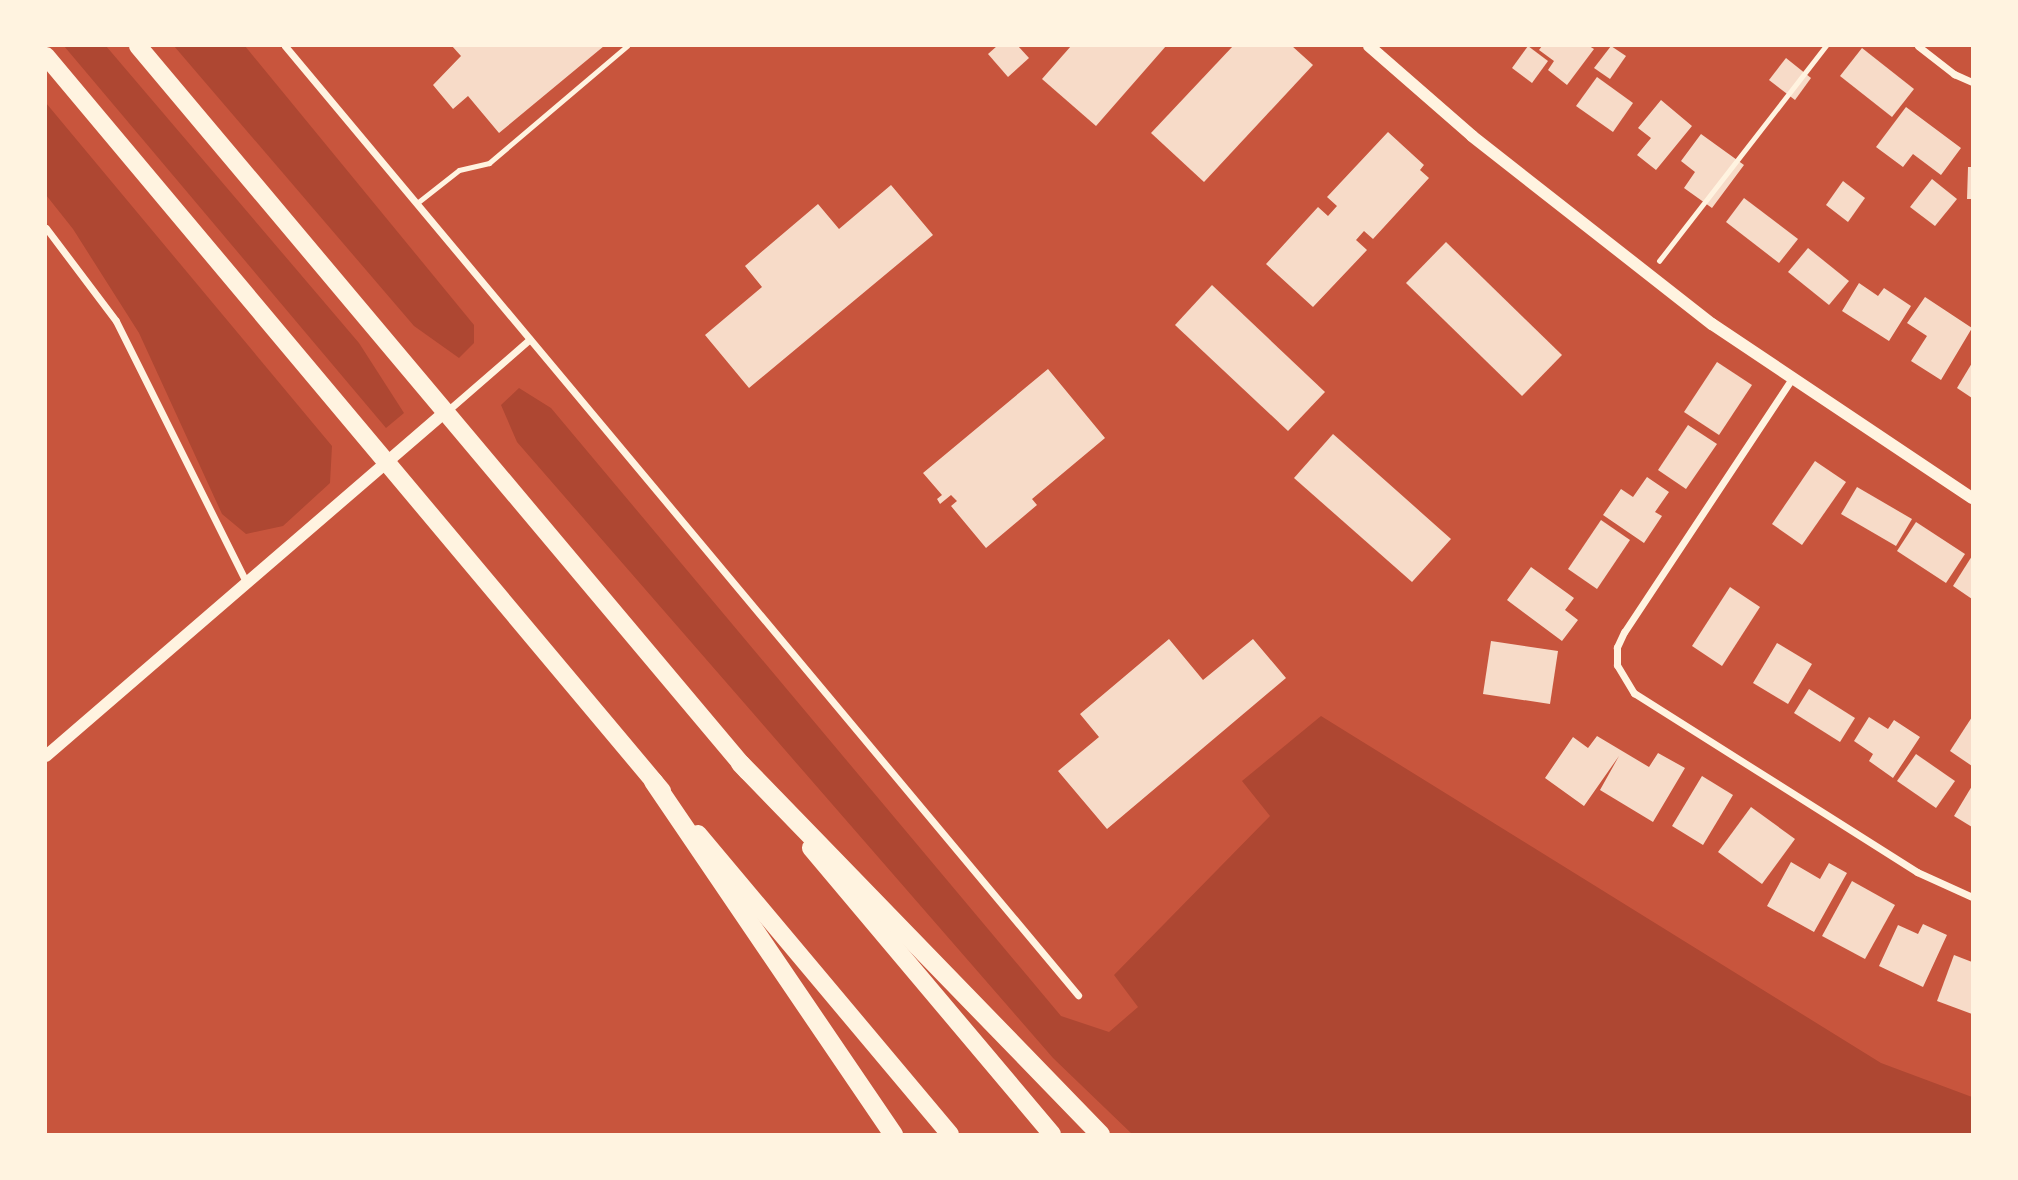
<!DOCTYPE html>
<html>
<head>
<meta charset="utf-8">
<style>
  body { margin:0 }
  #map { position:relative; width:2018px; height:1180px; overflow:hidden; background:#c8553d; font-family:"Roboto Serif",serif }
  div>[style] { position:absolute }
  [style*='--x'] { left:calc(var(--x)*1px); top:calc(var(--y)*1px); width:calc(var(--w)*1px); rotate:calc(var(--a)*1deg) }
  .green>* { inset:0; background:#ae4732 }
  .building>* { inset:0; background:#f7dbc8 }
  .path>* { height:4.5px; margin:-2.25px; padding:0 2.25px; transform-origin:2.25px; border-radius:2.25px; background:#fff3e0 }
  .service>* { height:5px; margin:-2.5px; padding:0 2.5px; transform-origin:2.5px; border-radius:2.5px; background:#fff3e0 }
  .minor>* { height:7px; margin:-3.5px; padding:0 3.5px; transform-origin:3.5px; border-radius:3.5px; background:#fff3e0 }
  .tertiary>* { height:12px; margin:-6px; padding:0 6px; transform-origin:6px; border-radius:6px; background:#fff3e0 }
  .primary>* { height:18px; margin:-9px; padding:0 9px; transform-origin:9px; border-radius:9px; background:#fff3e0 }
  .trunk>* { height:19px; margin:-9.5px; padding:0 9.5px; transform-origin:9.5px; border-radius:9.5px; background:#fff3e0 }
  span { translate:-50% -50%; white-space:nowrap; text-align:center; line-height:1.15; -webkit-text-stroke:5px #fff3e0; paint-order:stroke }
  .frame { position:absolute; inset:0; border:47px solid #fff3e0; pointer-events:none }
</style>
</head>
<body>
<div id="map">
  <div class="green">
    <i style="clip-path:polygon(64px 46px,106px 46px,359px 343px,404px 413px,386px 428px)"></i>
    <i style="clip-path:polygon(174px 46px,245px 46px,474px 325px,474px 343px,459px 358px,414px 326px)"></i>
    <i style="clip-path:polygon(46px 103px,332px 446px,330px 483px,283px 526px,246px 534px,222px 514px,139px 333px,73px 229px,46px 195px)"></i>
    <i style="clip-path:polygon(519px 388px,551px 408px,1061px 1016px,1109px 1032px,1138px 1007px,1114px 975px,1270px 816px,1242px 781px,1321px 716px,1881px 1063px,1972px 1097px,1972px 1134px,1132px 1134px,1053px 1058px,517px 442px,501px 405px)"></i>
  </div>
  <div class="building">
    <i style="clip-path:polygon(452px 46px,604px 46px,499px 133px,468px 96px,453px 109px,433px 85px,461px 56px)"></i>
    <i style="clip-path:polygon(997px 46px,1018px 46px,1029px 58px,1008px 77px,988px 54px)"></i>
    <i style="clip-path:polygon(1071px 46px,1166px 46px,1096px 126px,1042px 79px)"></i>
    <i style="clip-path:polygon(1233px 46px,1292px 46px,1313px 65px,1204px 182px,1151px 133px)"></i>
    <i style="clip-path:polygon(1528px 46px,1548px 61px,1532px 83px,1512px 68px)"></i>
    <i style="clip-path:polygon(1542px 46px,1589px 46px,1594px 49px,1567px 85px,1548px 70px,1554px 61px,1539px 50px)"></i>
    <i style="clip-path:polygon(1611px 46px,1626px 56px,1610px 79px,1594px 68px)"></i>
    <i style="clip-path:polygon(1862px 48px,1914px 89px,1892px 117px,1840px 76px)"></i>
    <i style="clip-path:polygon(1786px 58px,1811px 78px,1795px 100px,1769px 80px)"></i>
    <i style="clip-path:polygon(1597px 77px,1633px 103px,1613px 132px,1576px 106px)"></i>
    <i style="clip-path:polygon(1661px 100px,1692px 126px,1656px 170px,1637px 155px,1651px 138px,1638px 128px)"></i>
    <i style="clip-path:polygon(1906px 107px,1961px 148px,1941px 175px,1913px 154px,1903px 167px,1876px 147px)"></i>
    <i style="clip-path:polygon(1388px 132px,1424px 165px,1420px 170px,1429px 178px,1373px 239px,1364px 231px,1356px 240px,1367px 250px,1313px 307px,1266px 264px,1318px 207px,1328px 216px,1337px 206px,1327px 197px)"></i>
    <i style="clip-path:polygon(1701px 134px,1744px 165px,1712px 208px,1684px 188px,1695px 172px,1681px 161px)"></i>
    <i style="clip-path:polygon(1968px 167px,1972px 167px,1972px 199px,1967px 199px)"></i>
    <i style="clip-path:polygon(1932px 179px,1957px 199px,1935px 226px,1910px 207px)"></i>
    <i style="clip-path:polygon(1843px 181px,1865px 198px,1848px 222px,1826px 205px)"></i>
    <i style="clip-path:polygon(891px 185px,933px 235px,749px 388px,705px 335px,762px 287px,745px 266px,818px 204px,839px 229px)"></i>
    <i style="clip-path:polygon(1744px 198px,1798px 239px,1779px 263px,1726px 222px)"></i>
    <i style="clip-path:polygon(1446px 242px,1562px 355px,1522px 396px,1406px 283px)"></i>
    <i style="clip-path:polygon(1808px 248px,1849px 281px,1829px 305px,1788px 272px)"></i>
    <i style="clip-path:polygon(1859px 283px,1878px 296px,1884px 288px,1911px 306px,1889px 341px,1842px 311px)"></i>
    <i style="clip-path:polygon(1212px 285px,1325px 392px,1288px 431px,1175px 325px)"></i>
    <i style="clip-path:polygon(1925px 297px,1972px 328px,1941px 380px,1911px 361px,1927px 336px,1907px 323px)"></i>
    <i style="clip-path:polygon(1717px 362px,1752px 385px,1719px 435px,1684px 412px)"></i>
    <i style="clip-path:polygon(1972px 363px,1972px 398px,1957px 388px)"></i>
    <i style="clip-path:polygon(1048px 369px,1105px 438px,1032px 499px,1037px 505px,986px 548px,951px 506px,957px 501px,951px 495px,940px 504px,937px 499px,942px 495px,923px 473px)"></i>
    <i style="clip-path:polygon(1688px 425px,1717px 444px,1686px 489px,1658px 470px)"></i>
    <i style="clip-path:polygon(1333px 434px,1451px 539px,1412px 582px,1294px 478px)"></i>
    <i style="clip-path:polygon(1815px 461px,1846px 482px,1802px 545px,1772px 524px)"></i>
    <i style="clip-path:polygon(1647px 477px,1669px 492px,1655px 512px,1662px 516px,1644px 543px,1603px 515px,1621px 489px,1633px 497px)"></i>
    <i style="clip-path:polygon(1857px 487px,1912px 519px,1896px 546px,1841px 514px)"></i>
    <i style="clip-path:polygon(1601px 520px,1630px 540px,1597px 589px,1568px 569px)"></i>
    <i style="clip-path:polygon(1916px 522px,1965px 554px,1946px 583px,1897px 551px)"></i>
    <i style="clip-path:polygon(1972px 556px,1972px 599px,1953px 586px)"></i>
    <i style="clip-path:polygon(1531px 567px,1574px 598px,1565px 610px,1578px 620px,1562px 641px,1507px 600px)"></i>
    <i style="clip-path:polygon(1730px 587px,1760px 607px,1722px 666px,1692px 646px)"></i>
    <i style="clip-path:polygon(1169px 639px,1203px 680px,1253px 639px,1286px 678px,1107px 829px,1058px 771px,1099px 737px,1080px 714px)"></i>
    <i style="clip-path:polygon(1491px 641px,1558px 651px,1550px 704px,1483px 694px)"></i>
    <i style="clip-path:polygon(1777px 643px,1812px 664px,1788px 704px,1753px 683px)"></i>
    <i style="clip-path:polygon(1809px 689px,1855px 718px,1840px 742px,1794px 713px)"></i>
    <i style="clip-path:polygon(1869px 717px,1888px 729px,1894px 720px,1920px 737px,1893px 778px,1869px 761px,1873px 754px,1854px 741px)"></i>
    <i style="clip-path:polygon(1972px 717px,1972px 766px,1950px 751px)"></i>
    <i style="clip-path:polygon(1597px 736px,1649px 767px,1658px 753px,1685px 768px,1653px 822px,1600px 790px,1619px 756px,1584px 806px,1545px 778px,1573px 737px,1588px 748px)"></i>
    <i style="clip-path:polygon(1916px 754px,1955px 781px,1936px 808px,1897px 781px)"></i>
    <i style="clip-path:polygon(1702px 776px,1733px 795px,1703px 845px,1672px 826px)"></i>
    <i style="clip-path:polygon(1972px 786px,1972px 827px,1954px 816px)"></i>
    <i style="clip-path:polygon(1751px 807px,1795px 839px,1762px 884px,1718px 852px)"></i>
    <i style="clip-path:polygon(1791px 862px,1820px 879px,1829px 863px,1847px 873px,1814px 932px,1767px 906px)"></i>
    <i style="clip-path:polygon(1852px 881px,1895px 905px,1865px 959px,1822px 936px)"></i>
    <i style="clip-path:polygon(1923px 924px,1947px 935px,1923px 987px,1879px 966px,1898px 925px,1918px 934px)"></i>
    <i style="clip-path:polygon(1954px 955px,1972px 962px,1972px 1014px,1937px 1001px)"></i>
  </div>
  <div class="path">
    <i style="--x:1659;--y:261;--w:272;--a:-52.2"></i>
  </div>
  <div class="service">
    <i style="--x:417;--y:203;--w:53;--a:-38.2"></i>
    <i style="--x:459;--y:170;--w:31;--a:-13"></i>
    <i style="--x:489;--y:163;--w:181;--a:-40.3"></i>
  </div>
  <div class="minor">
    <i style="--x:285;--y:46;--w:1237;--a:50.12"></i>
    <i style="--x:1918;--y:46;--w:46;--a:37.9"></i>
    <i style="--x:1954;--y:74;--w:20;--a:24"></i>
    <i style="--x:46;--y:228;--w:116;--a:53"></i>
    <i style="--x:116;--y:321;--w:292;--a:63.5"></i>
    <i style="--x:1791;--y:380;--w:302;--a:123.5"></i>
    <i style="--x:1624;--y:632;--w:17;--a:115"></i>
    <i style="--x:1617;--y:647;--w:18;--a:90"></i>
    <i style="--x:1617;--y:665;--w:33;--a:59"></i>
    <i style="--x:1634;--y:693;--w:335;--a:32.3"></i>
    <i style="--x:1917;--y:872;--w:60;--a:24.4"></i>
    <i style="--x:446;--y:412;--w:111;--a:-41"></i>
  </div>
  <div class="tertiary">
    <i style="--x:1369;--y:46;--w:137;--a:41.1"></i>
    <i style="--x:1472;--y:136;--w:305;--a:38.1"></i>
    <i style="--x:1712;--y:324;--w:313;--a:33.8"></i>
    <i style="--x:46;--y:756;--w:527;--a:-40.77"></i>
  </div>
  <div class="primary">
    <i style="--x:138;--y:46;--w:948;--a:49.96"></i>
    <i style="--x:46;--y:56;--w:959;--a:50.03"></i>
    <i style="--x:698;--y:834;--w:392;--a:50"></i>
    <i style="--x:811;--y:848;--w:374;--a:49.9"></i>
  </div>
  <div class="trunk">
    <i style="--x:740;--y:763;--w:517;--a:45.86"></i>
    <i style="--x:653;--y:781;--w:427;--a:55.8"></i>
  </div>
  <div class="frame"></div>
</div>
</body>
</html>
